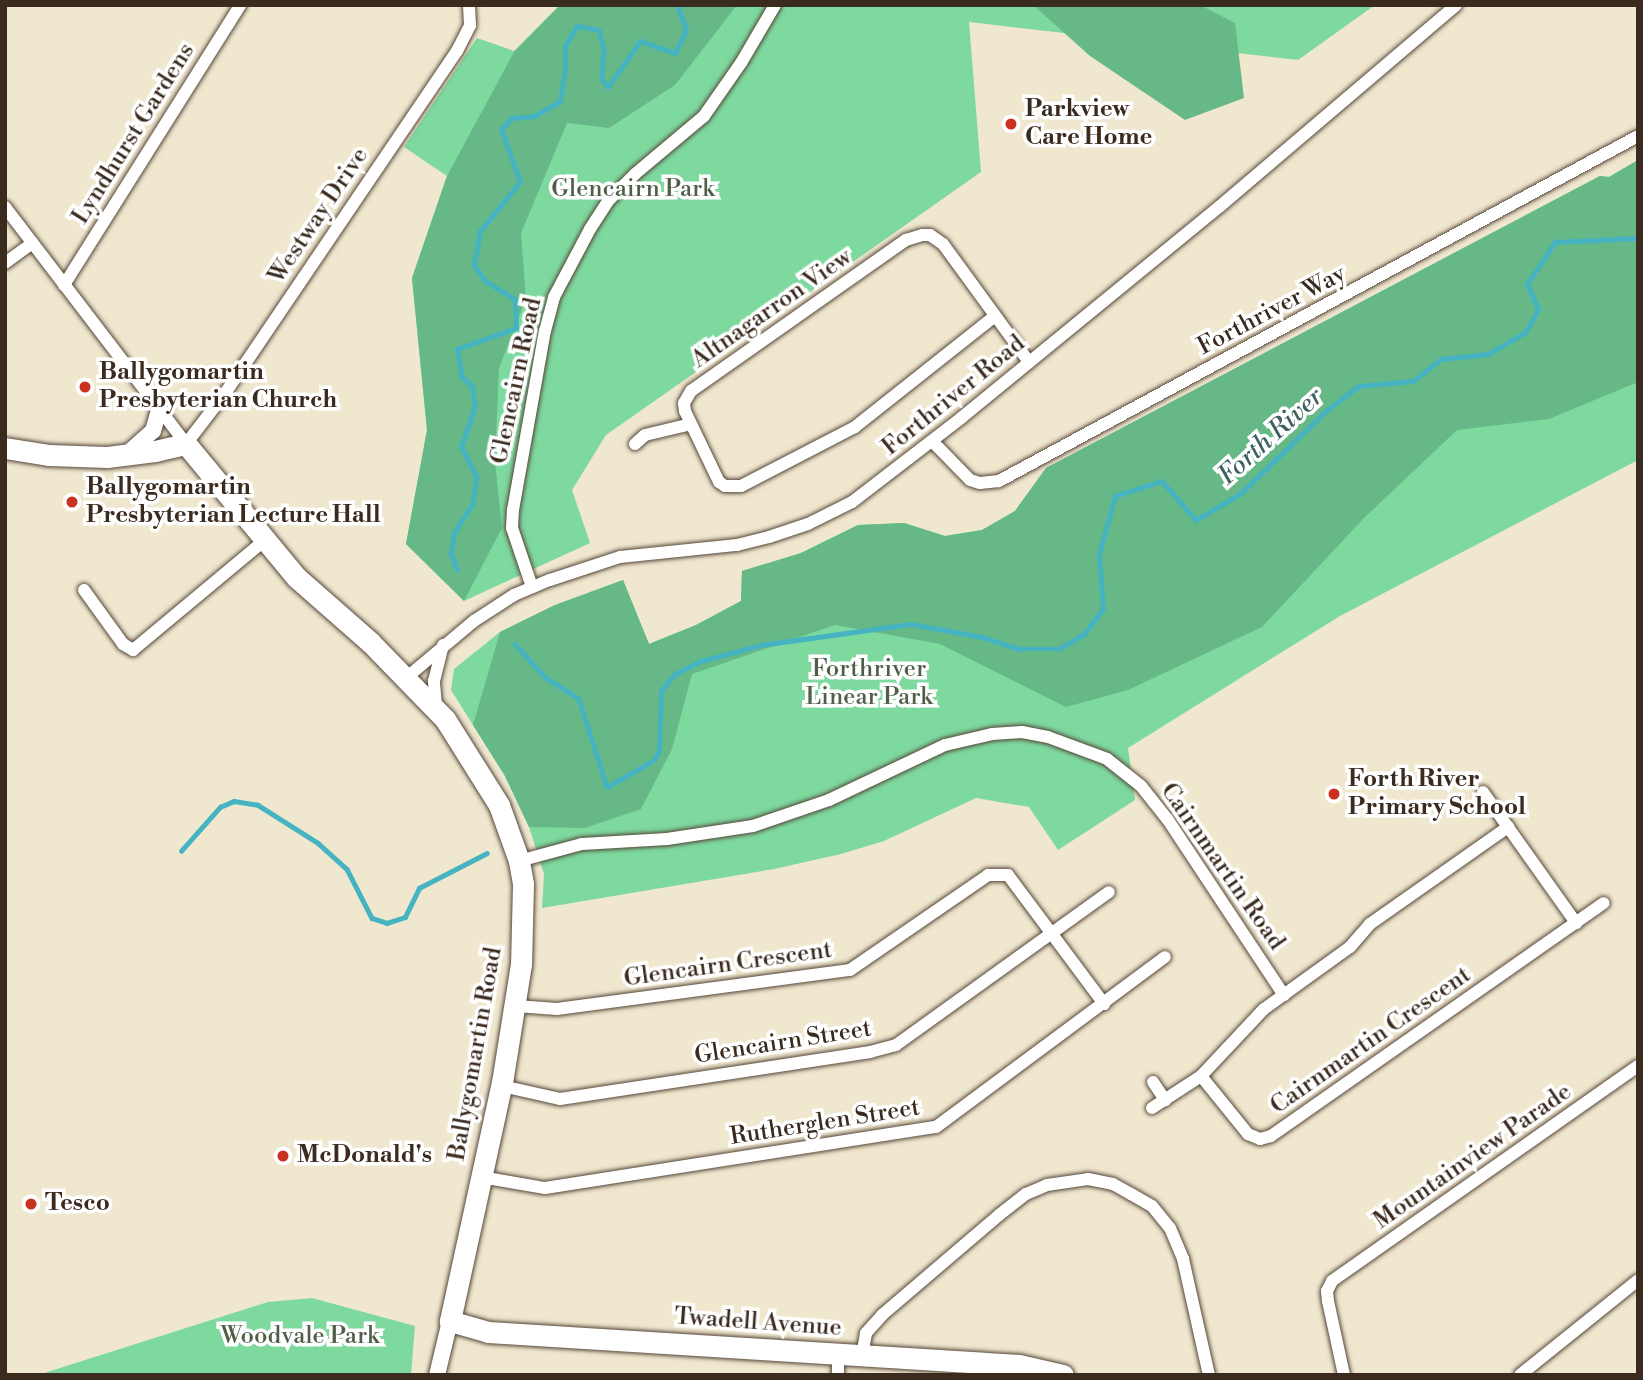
<!DOCTYPE html>
<html>
<head>
<meta charset="utf-8">
<style>
  body { margin:0 }
  #map { position:relative; width:1643px; height:1380px; overflow:hidden; background:#f0e7cf; font-family:"Libre Bodoni",serif }
  div>[style] { position:absolute }
  [style*='--x'] { left:calc(var(--x)*1px); top:calc(var(--y)*1px); width:calc(var(--w)*1px); rotate:calc(var(--a)*1deg) }
  .green>* { inset:0; background:#7ed99f }
  .forest>* { inset:0; background:#66b986 }
  .stream>* { height:4.5px; margin:-2.25px; padding:0 2.25px; transform-origin:2.25px; border-radius:2.25px; background:#46b3c2 }
  .roads { filter:drop-shadow(0 0 2px #564639) drop-shadow(0 0 2px #564639) }
  .minor>* { height:12px; margin:-6px; padding:0 6px; transform-origin:6px; border-radius:6px; background:#fff }
  .tertiary>* { height:16px; margin:-8px; padding:0 8px; transform-origin:8px; border-radius:8px; background:#fff }
  .trunk>* { height:21px; margin:-10.5px; padding:0 10.5px; transform-origin:10.5px; border-radius:10.5px; background:#fff }
  .dots>* { width:19px; height:19px; translate:-50% -50%; box-sizing:border-box; border:4px solid #fff; border-radius:50% }
  span { translate:-50% -50%; white-space:nowrap; text-align:center; line-height:1.15; -webkit-text-stroke:7px #fff; paint-order:stroke }
  .poi-label { font-size:24px; color:#3b2a1e; font-weight:700 }
  .left { translate:0 -50%; text-align:left }
  .street-label { font-size:24px; color:#3b2a1e }
  .park-label { font-size:24px; color:#4f5f45 }
  .water-label { font-size:26px; color:#3f6160; font-style:italic }
  .frame { position:absolute; inset:0; border:7px solid #3b2a1e; pointer-events:none }
</style>
</head>
<body>
<div id="map">
  <div class="green">
    <i style="clip-path:polygon(560px 5px,1375px 5px,1298px 60px,969px 22px,981px 172px,606px 435px,572px 490px,590px 543px,464px 601px,406px 544px,427px 430px,412px 278px,447px 176px,404px 147px,477px 38px,514px 51px)"></i>
    <i style="clip-path:polygon(1638px 160px,1638px 460px,1340px 616px,1128px 748px,1135px 800px,1058px 850px,1029px 807px,976px 798px,884px 841px,841px 854px,774px 869px,542px 908px,544px 874px,529px 827px,505px 776px,451px 690px,454px 669px,500px 632px,555px 605px,623px 580px,649px 644px,696px 625px,741px 601px,742px 571px,801px 553px,858px 525px,904px 523px,945px 536px,982px 530px,1015px 511px,1046px 468px,1600px 176px,1609px 177px)"></i>
    <i style="clip-path:polygon(312px 1298px,415px 1326px,411px 1375px,38px 1375px,268px 1302px)"></i>
  </div>
  <div class="forest">
    <i style="clip-path:polygon(560px 5px,737px 5px,675px 85px,609px 128px,567px 123px,521px 233px,526px 299px,499px 368px,495px 462px,502px 528px,464px 601px,406px 544px,427px 430px,412px 278px,447px 176px,514px 52px)"></i>
    <i style="clip-path:polygon(1033px 5px,1200px 5px,1235px 23px,1244px 98px,1185px 120px,1090px 56px)"></i>
    <i style="clip-path:polygon(1638px 160px,1638px 382px,1549px 419px,1457px 430px,1363px 519px,1262px 627px,1128px 690px,1066px 707px,940px 644px,835px 625px,692px 674px,672px 749px,641px 809px,585px 828px,529px 827px,505px 776px,473px 725px,500px 632px,555px 605px,623px 580px,649px 644px,696px 625px,741px 601px,742px 571px,801px 553px,858px 525px,904px 523px,945px 536px,982px 530px,1015px 511px,1046px 468px,1600px 176px,1609px 177px)"></i>
  </div>
  <div class="stream">
    <i style="--x:457;--y:570;--w:17;--a:-111"></i>
    <i style="--x:451;--y:554;--w:21;--a:-82"></i>
    <i style="--x:454;--y:533;--w:36;--a:-58"></i>
    <i style="--x:473;--y:502;--w:26;--a:-83"></i>
    <i style="--x:476;--y:476;--w:33;--a:-117"></i>
    <i style="--x:461;--y:447;--w:42;--a:-70.7"></i>
    <i style="--x:475;--y:407;--w:21;--a:-98"></i>
    <i style="--x:472;--y:386;--w:13;--a:-141"></i>
    <i style="--x:462;--y:378;--w:29;--a:-100"></i>
    <i style="--x:457;--y:349;--w:63;--a:-19.6"></i>
    <i style="--x:516;--y:328;--w:28;--a:-92"></i>
    <i style="--x:515;--y:300;--w:36;--a:-148"></i>
    <i style="--x:485;--y:281;--w:19;--a:-125"></i>
    <i style="--x:474;--y:265;--w:35;--a:-80"></i>
    <i style="--x:480;--y:231;--w:63;--a:-50.8"></i>
    <i style="--x:520;--y:182;--w:56;--a:-109.7"></i>
    <i style="--x:501;--y:129;--w:16;--a:-45"></i>
    <i style="--x:512;--y:118;--w:23;--a:-5"></i>
    <i style="--x:535;--y:116;--w:29;--a:-31"></i>
    <i style="--x:560;--y:101;--w:30;--a:-81"></i>
    <i style="--x:565;--y:71;--w:25;--a:-90"></i>
    <i style="--x:565;--y:46;--w:23;--a:-59"></i>
    <i style="--x:577;--y:26;--w:22;--a:10"></i>
    <i style="--x:599;--y:30;--w:20;--a:75"></i>
    <i style="--x:604;--y:49;--w:30;--a:94"></i>
    <i style="--x:602;--y:79;--w:10;--a:53"></i>
    <i style="--x:608;--y:87;--w:56;--a:-55.2"></i>
    <i style="--x:640;--y:41;--w:37;--a:19"></i>
    <i style="--x:675;--y:53;--w:25;--a:-64"></i>
    <i style="--x:686;--y:30;--w:27;--a:-110"></i>
    <i style="--x:515;--y:644;--w:45;--a:47.7"></i>
    <i style="--x:545;--y:677;--w:40;--a:32.9"></i>
    <i style="--x:579;--y:699;--w:92;--a:72.3"></i>
    <i style="--x:607;--y:787;--w:54;--a:-29.9"></i>
    <i style="--x:654;--y:760;--w:10;--a:-61"></i>
    <i style="--x:659;--y:751;--w:60;--a:-88.1"></i>
    <i style="--x:661;--y:691;--w:22;--a:-51"></i>
    <i style="--x:675;--y:674;--w:29;--a:-27"></i>
    <i style="--x:701;--y:661;--w:62;--a:-14.9"></i>
    <i style="--x:761;--y:645;--w:151;--a:-8"></i>
    <i style="--x:911;--y:624;--w:72;--a:10.4"></i>
    <i style="--x:982;--y:637;--w:40;--a:18"></i>
    <i style="--x:1020;--y:649;--w:39;--a:0"></i>
    <i style="--x:1059;--y:649;--w:29;--a:-31"></i>
    <i style="--x:1084;--y:634;--w:31;--a:-53"></i>
    <i style="--x:1103;--y:609;--w:55;--a:-94.2"></i>
    <i style="--x:1099;--y:554;--w:60;--a:-74.6"></i>
    <i style="--x:1115;--y:496;--w:49;--a:-17.7"></i>
    <i style="--x:1162;--y:481;--w:52;--a:48.9"></i>
    <i style="--x:1196;--y:520;--w:51;--a:-30.6"></i>
    <i style="--x:1240;--y:494;--w:121;--a:-44"></i>
    <i style="--x:1327;--y:410;--w:40;--a:-37"></i>
    <i style="--x:1359;--y:386;--w:54;--a:-5.3"></i>
    <i style="--x:1413;--y:381;--w:36;--a:-38"></i>
    <i style="--x:1441;--y:359;--w:47;--a:-6.1"></i>
    <i style="--x:1488;--y:354;--w:44;--a:-30.1"></i>
    <i style="--x:1526;--y:332;--w:26;--a:-62"></i>
    <i style="--x:1538;--y:309;--w:27;--a:-114"></i>
    <i style="--x:1527;--y:284;--w:50;--a:-56.3"></i>
    <i style="--x:1555;--y:242;--w:83;--a:-2.8"></i>
    <i style="--x:181;--y:851;--w:59;--a:-48.4"></i>
    <i style="--x:220;--y:807;--w:15;--a:-23"></i>
    <i style="--x:234;--y:801;--w:24;--a:9"></i>
    <i style="--x:258;--y:805;--w:71;--a:32.3"></i>
    <i style="--x:318;--y:843;--w:39;--a:42"></i>
    <i style="--x:347;--y:869;--w:55;--a:63"></i>
    <i style="--x:372;--y:918;--w:16;--a:18"></i>
    <i style="--x:387;--y:923;--w:19;--a:-18"></i>
    <i style="--x:405;--y:917;--w:32;--a:-64"></i>
    <i style="--x:419;--y:888;--w:76;--a:-27.2"></i>
  </div>
  <div class="roads">
    <div class="minor">
      <i style="--x:5;--y:207;--w:298;--a:52.6"></i>
      <i style="--x:186;--y:444;--w:66;--a:-52.4"></i>
      <i style="--x:226;--y:392;--w:412;--a:-55.9"></i>
      <i style="--x:457;--y:51;--w:29;--a:-63"></i>
      <i style="--x:470;--y:25;--w:20;--a:-93"></i>
      <i style="--x:5;--y:263;--w:34;--a:-36"></i>
      <i style="--x:64;--y:285;--w:331;--a:-57.8"></i>
      <i style="--x:995;--y:316;--w:179;--a:141.6"></i>
      <i style="--x:855;--y:427;--w:128;--a:152.6"></i>
      <i style="--x:741;--y:486;--w:16;--a:180"></i>
      <i style="--x:725;--y:486;--w:7;--a:-146"></i>
      <i style="--x:719;--y:482;--w:79;--a:-115.6"></i>
      <i style="--x:685;--y:411;--w:8;--a:-97"></i>
      <i style="--x:684;--y:403;--w:14;--a:-60"></i>
      <i style="--x:691;--y:391;--w:263;--a:-35.1"></i>
      <i style="--x:906;--y:240;--w:17;--a:-17"></i>
      <i style="--x:922;--y:235;--w:8;--a:0"></i>
      <i style="--x:930;--y:235;--w:16;--a:35"></i>
      <i style="--x:943;--y:244;--w:146;--a:53.9"></i>
      <i style="--x:932;--y:441;--w:54;--a:45.7"></i>
      <i style="--x:970;--y:480;--w:10;--a:17"></i>
      <i style="--x:980;--y:483;--w:19;--a:-6"></i>
      <i style="--x:999;--y:481;--w:726;--a:-28.36"></i>
      <i style="--x:635;--y:444;--w:13;--a:-42"></i>
      <i style="--x:645;--y:435;--w:47;--a:-13.4"></i>
      <i style="--x:532;--y:587;--w:62;--a:-108.7"></i>
      <i style="--x:512;--y:528;--w:18;--a:-87"></i>
      <i style="--x:513;--y:510;--w:182;--a:-79.9"></i>
      <i style="--x:545;--y:331;--w:35;--a:-75"></i>
      <i style="--x:554;--y:297;--w:77;--a:-62.1"></i>
      <i style="--x:590;--y:229;--w:33;--a:-57"></i>
      <i style="--x:608;--y:201;--w:38;--a:-45"></i>
      <i style="--x:635;--y:174;--w:90;--a:-40"></i>
      <i style="--x:704;--y:116;--w:65;--a:-55.1"></i>
      <i style="--x:741;--y:63;--w:67;--a:-59.6"></i>
      <i style="--x:84;--y:590;--w:67;--a:54.2"></i>
      <i style="--x:123;--y:644;--w:12;--a:31"></i>
      <i style="--x:133;--y:650;--w:170;--a:-39.8"></i>
      <i style="--x:406;--y:678;--w:89;--a:-40"></i>
      <i style="--x:474;--y:621;--w:48;--a:-33"></i>
      <i style="--x:514;--y:595;--w:39;--a:-23"></i>
      <i style="--x:550;--y:580;--w:74;--a:-18.2"></i>
      <i style="--x:620;--y:557;--w:118;--a:-5.9"></i>
      <i style="--x:737;--y:545;--w:33;--a:-14"></i>
      <i style="--x:769;--y:537;--w:41;--a:-18.4"></i>
      <i style="--x:808;--y:524;--w:49;--a:-26.6"></i>
      <i style="--x:852;--y:502;--w:138;--a:-37.6"></i>
      <i style="--x:961;--y:418;--w:333;--a:-39.3"></i>
      <i style="--x:1219;--y:207;--w:311;--a:-40.4"></i>
      <i style="--x:436;--y:706;--w:25;--a:-95"></i>
      <i style="--x:434;--y:681;--w:37;--a:-76"></i>
      <i style="--x:1483;--y:792;--w:161;--a:54.6"></i>
      <i style="--x:519;--y:861;--w:65;--a:-15.1"></i>
      <i style="--x:582;--y:844;--w:85;--a:-3.4"></i>
      <i style="--x:667;--y:839;--w:87;--a:-8.6"></i>
      <i style="--x:753;--y:826;--w:80;--a:-18.9"></i>
      <i style="--x:829;--y:800;--w:128;--a:-25.4"></i>
      <i style="--x:945;--y:745;--w:48;--a:-13.2"></i>
      <i style="--x:992;--y:734;--w:30;--a:-4"></i>
      <i style="--x:1022;--y:732;--w:26;--a:11"></i>
      <i style="--x:1048;--y:737;--w:63;--a:20.4"></i>
      <i style="--x:1107;--y:759;--w:43;--a:38.5"></i>
      <i style="--x:1141;--y:786;--w:43;--a:51.5"></i>
      <i style="--x:1168;--y:820;--w:210;--a:56.5"></i>
      <i style="--x:516;--y:1006;--w:41;--a:4.2"></i>
      <i style="--x:557;--y:1009;--w:296;--a:-7.6"></i>
      <i style="--x:850;--y:970;--w:168;--a:-34.5"></i>
      <i style="--x:988;--y:875;--w:20;--a:0"></i>
      <i style="--x:1008;--y:875;--w:161;--a:53.3"></i>
      <i style="--x:1201;--y:1076;--w:75;--a:51"></i>
      <i style="--x:1248;--y:1134;--w:13;--a:23"></i>
      <i style="--x:1260;--y:1139;--w:11;--a:-15"></i>
      <i style="--x:1271;--y:1136;--w:406;--a:-35"></i>
      <i style="--x:1153;--y:1082;--w:22;--a:56"></i>
      <i style="--x:502;--y:1086;--w:59;--a:12.6"></i>
      <i style="--x:560;--y:1099;--w:314;--a:-8.6"></i>
      <i style="--x:870;--y:1052;--w:27;--a:-15"></i>
      <i style="--x:896;--y:1045;--w:262;--a:-35.7"></i>
      <i style="--x:1152;--y:1108;--w:59;--a:-33.1"></i>
      <i style="--x:1201;--y:1076;--w:92;--a:-46.8"></i>
      <i style="--x:1264;--y:1009;--w:106;--a:-35.8"></i>
      <i style="--x:1350;--y:947;--w:30;--a:-49"></i>
      <i style="--x:1370;--y:924;--w:169;--a:-35.1"></i>
      <i style="--x:481;--y:1177;--w:65;--a:9.8"></i>
      <i style="--x:545;--y:1188;--w:396;--a:-8.9"></i>
      <i style="--x:936;--y:1127;--w:285;--a:-36.6"></i>
      <i style="--x:862;--y:1356;--w:23;--a:-80"></i>
      <i style="--x:866;--y:1333;--w:24;--a:-48"></i>
      <i style="--x:882;--y:1315;--w:154;--a:-40.5"></i>
      <i style="--x:999;--y:1215;--w:34;--a:-38"></i>
      <i style="--x:1026;--y:1194;--w:23;--a:-23"></i>
      <i style="--x:1047;--y:1185;--w:41;--a:-8.3"></i>
      <i style="--x:1088;--y:1179;--w:25;--a:11"></i>
      <i style="--x:1113;--y:1184;--w:21;--a:29"></i>
      <i style="--x:1131;--y:1194;--w:24;--a:30"></i>
      <i style="--x:1152;--y:1206;--w:28;--a:51"></i>
      <i style="--x:1170;--y:1228;--w:34;--a:67"></i>
      <i style="--x:1183;--y:1259;--w:119;--a:77.4"></i>
      <i style="--x:838;--y:1375;--w:21;--a:-90"></i>
      <i style="--x:1344;--y:1375;--w:76;--a:-102.2"></i>
      <i style="--x:1328;--y:1301;--w:10;--a:-96"></i>
      <i style="--x:1327;--y:1291;--w:11;--a:-63"></i>
      <i style="--x:1332;--y:1281;--w:374;--a:-35.1"></i>
      <i style="--x:1520;--y:1375;--w:151;--a:-38.8"></i>
    </div>
    <div class="tertiary">
      <i style="--x:126;--y:455;--w:36;--a:-42"></i>
      <i style="--x:153;--y:431;--w:22;--a:-74"></i>
      <i style="--x:437;--y:1375;--w:56;--a:-76.5"></i>
    </div>
    <div class="trunk">
      <i style="--x:5;--y:448;--w:45;--a:9"></i>
      <i style="--x:49;--y:455;--w:58;--a:2"></i>
      <i style="--x:107;--y:457;--w:48;--a:-7.1"></i>
      <i style="--x:155;--y:451;--w:32;--a:-13"></i>
      <i style="--x:186;--y:444;--w:173;--a:50.4"></i>
      <i style="--x:296;--y:577;--w:100;--a:41.3"></i>
      <i style="--x:371;--y:643;--w:106;--a:45.8"></i>
      <i style="--x:445;--y:719;--w:102;--a:57.9"></i>
      <i style="--x:499;--y:805;--w:59;--a:70.3"></i>
      <i style="--x:519;--y:861;--w:23;--a:80"></i>
      <i style="--x:523;--y:884;--w:80;--a:91.4"></i>
      <i style="--x:521;--y:964;--w:120;--a:99.1"></i>
      <i style="--x:502;--y:1082;--w:245;--a:102.3"></i>
      <i style="--x:450;--y:1321;--w:40;--a:16"></i>
      <i style="--x:488;--y:1332;--w:532;--a:3.56"></i>
      <i style="--x:1019;--y:1365;--w:45;--a:12.8"></i>
    </div>
  </div>
  <div class="dots">
    <i style="left:1011px;top:124px;background:#c8321e"></i>
    <i style="left:85px;top:387px;background:#c8321e"></i>
    <i style="left:72px;top:502px;background:#c8321e"></i>
    <i style="left:1334px;top:794px;background:#c8321e"></i>
    <i style="left:283px;top:1156px;background:#c8321e"></i>
    <i style="left:31px;top:1204px;background:#c8321e"></i>
  </div>
  <div class="poi-label">
    <span class="left" style="left:1025px;top:124px">Parkview<br>Care Home</span>
    <span class="left" style="left:99px;top:387px">Ballygomartin<br>Presbyterian Church</span>
    <span class="left" style="left:86px;top:502px">Ballygomartin<br>Presbyterian Lecture Hall</span>
    <span class="left" style="left:1348px;top:794px">Forth River<br>Primary School</span>
    <span class="left" style="left:297px;top:1156px">McDonald's</span>
    <span class="left" style="left:45px;top:1204px">Tesco</span>
  </div>
  <div class="street-label">
    <span style="left:134px;top:134px;rotate:-58deg">Lyndhurst Gardens</span>
    <span style="left:319px;top:216px;rotate:-56deg">Westway Drive</span>
    <span style="left:772px;top:309px;rotate:-35deg">Altnagarron View</span>
    <span style="left:1272px;top:311px;rotate:-28deg">Forthriver Way</span>
    <span style="left:517px;top:381px;rotate:-78deg">Glencairn Road</span>
    <span style="left:954px;top:396px;rotate:-39deg">Forthriver Road</span>
    <span style="left:1222px;top:867px;rotate:55deg">Cairnmartin Road</span>
    <span style="left:728px;top:965px;rotate:-8deg">Glencairn Crescent</span>
    <span style="left:1371px;top:1041px;rotate:-35deg">Cairnmartin Crescent</span>
    <span style="left:783px;top:1043px;rotate:-9deg">Glencairn Street</span>
    <span style="left:476px;top:1054px;rotate:-80deg">Ballygomartin Road</span>
    <span style="left:825px;top:1123px;rotate:-9deg">Rutherglen Street</span>
    <span style="left:1473px;top:1157px;rotate:-35deg">Mountainview Parade</span>
    <span style="left:758px;top:1323px;rotate:4deg">Twadell Avenue</span>
  </div>
  <div class="park-label">
    <span style="left:633px;top:190px">Glencairn Park</span>
    <span style="left:869px;top:684px">Forthriver<br>Linear Park</span>
    <span style="left:300px;top:1337px">Woodvale Park</span>
  </div>
  <div class="water-label">
    <span style="left:1271px;top:437px;rotate:-42deg">Forth River</span>
  </div>
  <div class="frame"></div>
</div>
</body>
</html>
